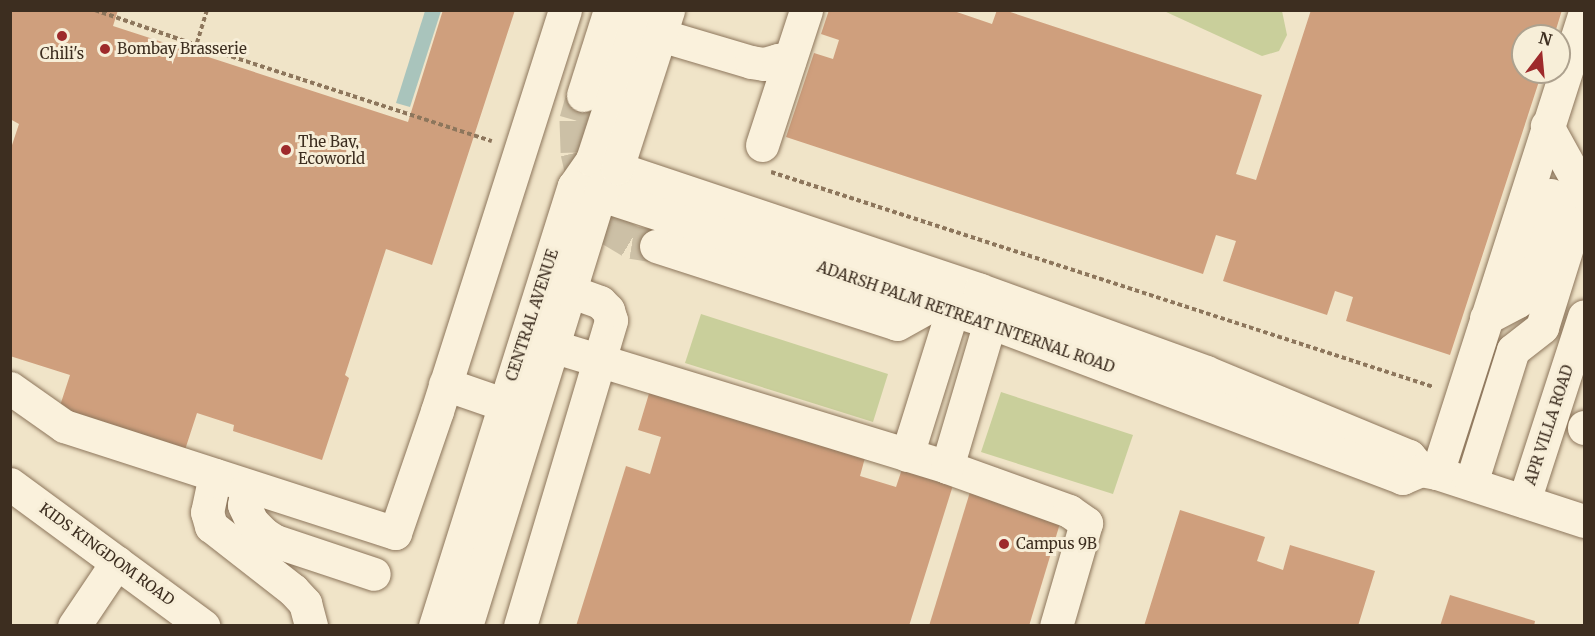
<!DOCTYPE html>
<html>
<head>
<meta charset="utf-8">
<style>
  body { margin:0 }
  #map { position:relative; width:1595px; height:636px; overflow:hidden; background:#f0e4c8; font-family:Merriweather,serif }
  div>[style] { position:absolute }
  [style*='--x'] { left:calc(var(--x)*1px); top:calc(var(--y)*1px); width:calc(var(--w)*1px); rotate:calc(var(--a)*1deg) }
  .green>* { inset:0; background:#c9cf9b }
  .water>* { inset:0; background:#a9c4bc }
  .building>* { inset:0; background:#cf9f7d }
  .minor-tunnel>* { height:33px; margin-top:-16.5px; transform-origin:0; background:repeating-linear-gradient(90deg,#ccc0a6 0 33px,transparent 0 49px) }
  .path>* { height:4px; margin-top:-2px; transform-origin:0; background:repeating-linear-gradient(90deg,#8d765c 0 4.5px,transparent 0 7.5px) }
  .roads { filter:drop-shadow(0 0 2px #8d765c) drop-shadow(0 0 2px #8d765c) }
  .minor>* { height:33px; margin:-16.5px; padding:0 16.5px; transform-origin:16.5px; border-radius:16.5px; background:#faf1dc }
  .dots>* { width:16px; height:16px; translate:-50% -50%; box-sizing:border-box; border:3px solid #f7eed8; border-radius:50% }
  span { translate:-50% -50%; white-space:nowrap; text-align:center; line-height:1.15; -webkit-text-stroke:6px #f7eed8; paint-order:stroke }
  .poi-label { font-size:15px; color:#3d2e20 }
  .left { translate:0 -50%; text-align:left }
  .street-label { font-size:15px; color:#3d2e20 }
  .frame { position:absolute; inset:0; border:12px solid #3d2e20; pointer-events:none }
  .north { position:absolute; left:1511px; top:24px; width:60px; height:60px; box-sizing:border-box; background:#f7eed8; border:2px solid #ada18e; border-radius:50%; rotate:16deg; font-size:16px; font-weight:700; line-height:24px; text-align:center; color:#3d2e20 }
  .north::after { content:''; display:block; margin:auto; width:21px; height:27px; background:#9e2a2b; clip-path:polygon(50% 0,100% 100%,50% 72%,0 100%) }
</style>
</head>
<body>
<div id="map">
  <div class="green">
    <i style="clip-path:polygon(1164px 11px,1282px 11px,1287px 35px,1279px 51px,1262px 56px)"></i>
    <i style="clip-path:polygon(701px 314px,888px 374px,873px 422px,685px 363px)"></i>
    <i style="clip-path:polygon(1001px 392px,1133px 435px,1113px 494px,981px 452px)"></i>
  </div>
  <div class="water">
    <i style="clip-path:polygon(425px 11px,441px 11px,410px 107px,396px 103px)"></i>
  </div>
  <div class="building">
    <i style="clip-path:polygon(10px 10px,118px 10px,113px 26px,408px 122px,443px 10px,515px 10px,432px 265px,386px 249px,345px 375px,349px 378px,322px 460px,233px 431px,234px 425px,197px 413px,183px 456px,57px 415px,70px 375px,10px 356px,10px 151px,19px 124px,10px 119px)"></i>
    <i style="clip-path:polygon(829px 10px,951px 10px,992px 24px,997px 10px,1004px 10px,1262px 95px,1236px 174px,1256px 180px,1311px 10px,1562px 10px,1554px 36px,1523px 36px,1523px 72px,1542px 72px,1450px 355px,1346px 321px,1353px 297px,1335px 291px,1327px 315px,1223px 281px,1236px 241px,1216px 235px,1203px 274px,786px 137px,814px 53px,833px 59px,839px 40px,821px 34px)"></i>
    <i style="clip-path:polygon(651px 387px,866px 454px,860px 476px,896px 487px,903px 466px,954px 482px,909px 626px,576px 626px,626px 466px,650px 474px,661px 437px,638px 430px)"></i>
    <i style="clip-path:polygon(970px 492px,1061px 520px,1029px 626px,929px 626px)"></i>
    <i style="clip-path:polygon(1180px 510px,1265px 537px,1257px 561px,1283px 570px,1290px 545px,1375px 571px,1358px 626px,1144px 626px)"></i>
    <i style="clip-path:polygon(1450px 595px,1535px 621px,1534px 626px,1440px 626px)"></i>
  </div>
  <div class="minor-tunnel">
    <i style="--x:583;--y:95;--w:26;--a:106"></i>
    <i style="--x:576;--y:120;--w:32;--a:88"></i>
    <i style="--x:577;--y:152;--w:44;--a:76.9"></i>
    <i style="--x:587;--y:195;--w:33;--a:63"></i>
    <i style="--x:602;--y:224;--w:35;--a:31"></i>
    <i style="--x:632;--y:242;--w:24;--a:9"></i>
  </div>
  <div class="path">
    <i style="--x:95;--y:10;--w:107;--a:19.1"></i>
    <i style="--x:207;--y:10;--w:37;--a:107"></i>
    <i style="--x:196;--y:45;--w:311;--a:18"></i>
    <i style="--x:771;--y:172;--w:697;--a:17.97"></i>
  </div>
  <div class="roads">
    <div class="minor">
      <i style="--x:660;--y:35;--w:95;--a:16.5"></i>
      <i style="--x:751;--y:62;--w:13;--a:9"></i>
      <i style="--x:764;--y:64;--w:15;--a:-16"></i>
      <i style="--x:778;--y:60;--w:11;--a:10"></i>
      <i style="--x:583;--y:95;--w:89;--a:-72.4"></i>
      <i style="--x:762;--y:145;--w:142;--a:-71.9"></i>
      <i style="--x:592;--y:160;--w:409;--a:18.5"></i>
      <i style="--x:980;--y:290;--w:240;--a:19.9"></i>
      <i style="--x:1206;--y:372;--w:220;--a:22.5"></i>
      <i style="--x:1409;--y:456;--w:18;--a:49"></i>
      <i style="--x:574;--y:186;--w:438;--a:18.1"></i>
      <i style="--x:990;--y:322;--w:441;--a:20.7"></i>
      <i style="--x:1402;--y:478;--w:21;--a:-23"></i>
      <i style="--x:1421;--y:470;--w:16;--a:11"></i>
      <i style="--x:1437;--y:473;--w:155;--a:18.1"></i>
      <i style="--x:656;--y:246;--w:253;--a:17.9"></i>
      <i style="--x:897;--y:324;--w:41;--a:-29.1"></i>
      <i style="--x:1486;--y:318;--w:36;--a:-28"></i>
      <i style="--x:1518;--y:301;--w:111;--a:-72.7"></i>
      <i style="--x:552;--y:346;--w:413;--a:17"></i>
      <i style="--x:947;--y:467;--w:130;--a:19.8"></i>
      <i style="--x:1069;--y:511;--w:21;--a:35"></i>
      <i style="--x:1086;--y:523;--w:107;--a:106.2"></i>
      <i style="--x:445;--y:384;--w:83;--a:19.1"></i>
      <i style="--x:10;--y:388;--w:66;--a:35.1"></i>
      <i style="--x:64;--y:426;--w:348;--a:17.9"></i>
      <i style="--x:395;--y:533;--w:129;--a:-71"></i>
      <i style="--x:437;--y:411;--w:421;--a:-72.3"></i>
      <i style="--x:1584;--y:427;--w:1;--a:90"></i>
      <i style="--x:907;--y:455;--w:151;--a:-72.6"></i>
      <i style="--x:947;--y:467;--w:151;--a:-73.5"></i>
      <i style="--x:1437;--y:473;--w:480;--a:-72.2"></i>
      <i style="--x:215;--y:475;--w:38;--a:102"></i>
      <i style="--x:207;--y:512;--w:15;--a:74"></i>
      <i style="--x:211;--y:526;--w:104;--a:38"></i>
      <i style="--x:293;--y:590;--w:18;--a:47"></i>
      <i style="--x:305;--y:603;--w:24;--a:75"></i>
      <i style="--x:1471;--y:483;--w:139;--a:-72.5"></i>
      <i style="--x:1513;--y:350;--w:37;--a:-38"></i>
      <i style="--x:1542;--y:327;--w:140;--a:-72.6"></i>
      <i style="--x:1584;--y:193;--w:77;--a:-118.9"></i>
      <i style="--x:10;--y:484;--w:240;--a:36.3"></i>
      <i style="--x:247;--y:486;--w:19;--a:99"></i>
      <i style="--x:244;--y:505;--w:19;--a:65"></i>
      <i style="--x:252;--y:522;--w:17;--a:45"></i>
      <i style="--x:264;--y:534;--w:13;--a:32"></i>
      <i style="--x:275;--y:541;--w:104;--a:18.4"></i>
      <i style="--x:1524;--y:501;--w:194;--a:-72"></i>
      <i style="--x:74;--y:626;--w:77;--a:-56.1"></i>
      <i style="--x:435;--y:626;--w:461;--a:-72.5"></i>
      <i style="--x:574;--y:186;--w:32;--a:-55"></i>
      <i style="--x:592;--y:160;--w:158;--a:-71.9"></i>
      <i style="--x:466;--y:626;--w:453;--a:-72.8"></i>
      <i style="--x:600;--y:193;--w:30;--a:-56"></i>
      <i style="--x:617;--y:168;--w:166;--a:-72.1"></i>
      <i style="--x:520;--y:626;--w:319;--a:-73.4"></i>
      <i style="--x:611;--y:320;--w:10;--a:-107"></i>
      <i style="--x:608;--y:310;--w:11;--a:-135"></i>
      <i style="--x:600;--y:302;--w:33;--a:-160"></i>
    </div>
  </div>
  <div class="dots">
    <i style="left:62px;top:36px;background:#9e2a2b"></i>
    <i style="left:105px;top:49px;background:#9e2a2b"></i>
    <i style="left:286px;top:150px;background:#9e2a2b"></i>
    <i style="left:1004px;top:544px;background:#9e2a2b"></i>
  </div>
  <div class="poi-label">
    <span class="left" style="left:117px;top:49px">Bombay Brasserie</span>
    <span style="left:62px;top:54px">Chili's</span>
    <span class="left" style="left:298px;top:150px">The Bay,<br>Ecoworld</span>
    <span class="left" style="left:1016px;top:544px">Campus 9B</span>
  </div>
  <div class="street-label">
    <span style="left:532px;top:315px;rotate:-72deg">CENTRAL AVENUE</span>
    <span style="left:966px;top:317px;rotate:19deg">ADARSH PALM RETREAT INTERNAL ROAD</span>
    <span style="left:1549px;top:425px;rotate:-72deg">APR VILLA ROAD</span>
    <span style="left:107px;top:554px;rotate:36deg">KIDS KINGDOM ROAD</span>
  </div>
  <div class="frame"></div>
  <div class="north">N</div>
</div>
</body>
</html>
